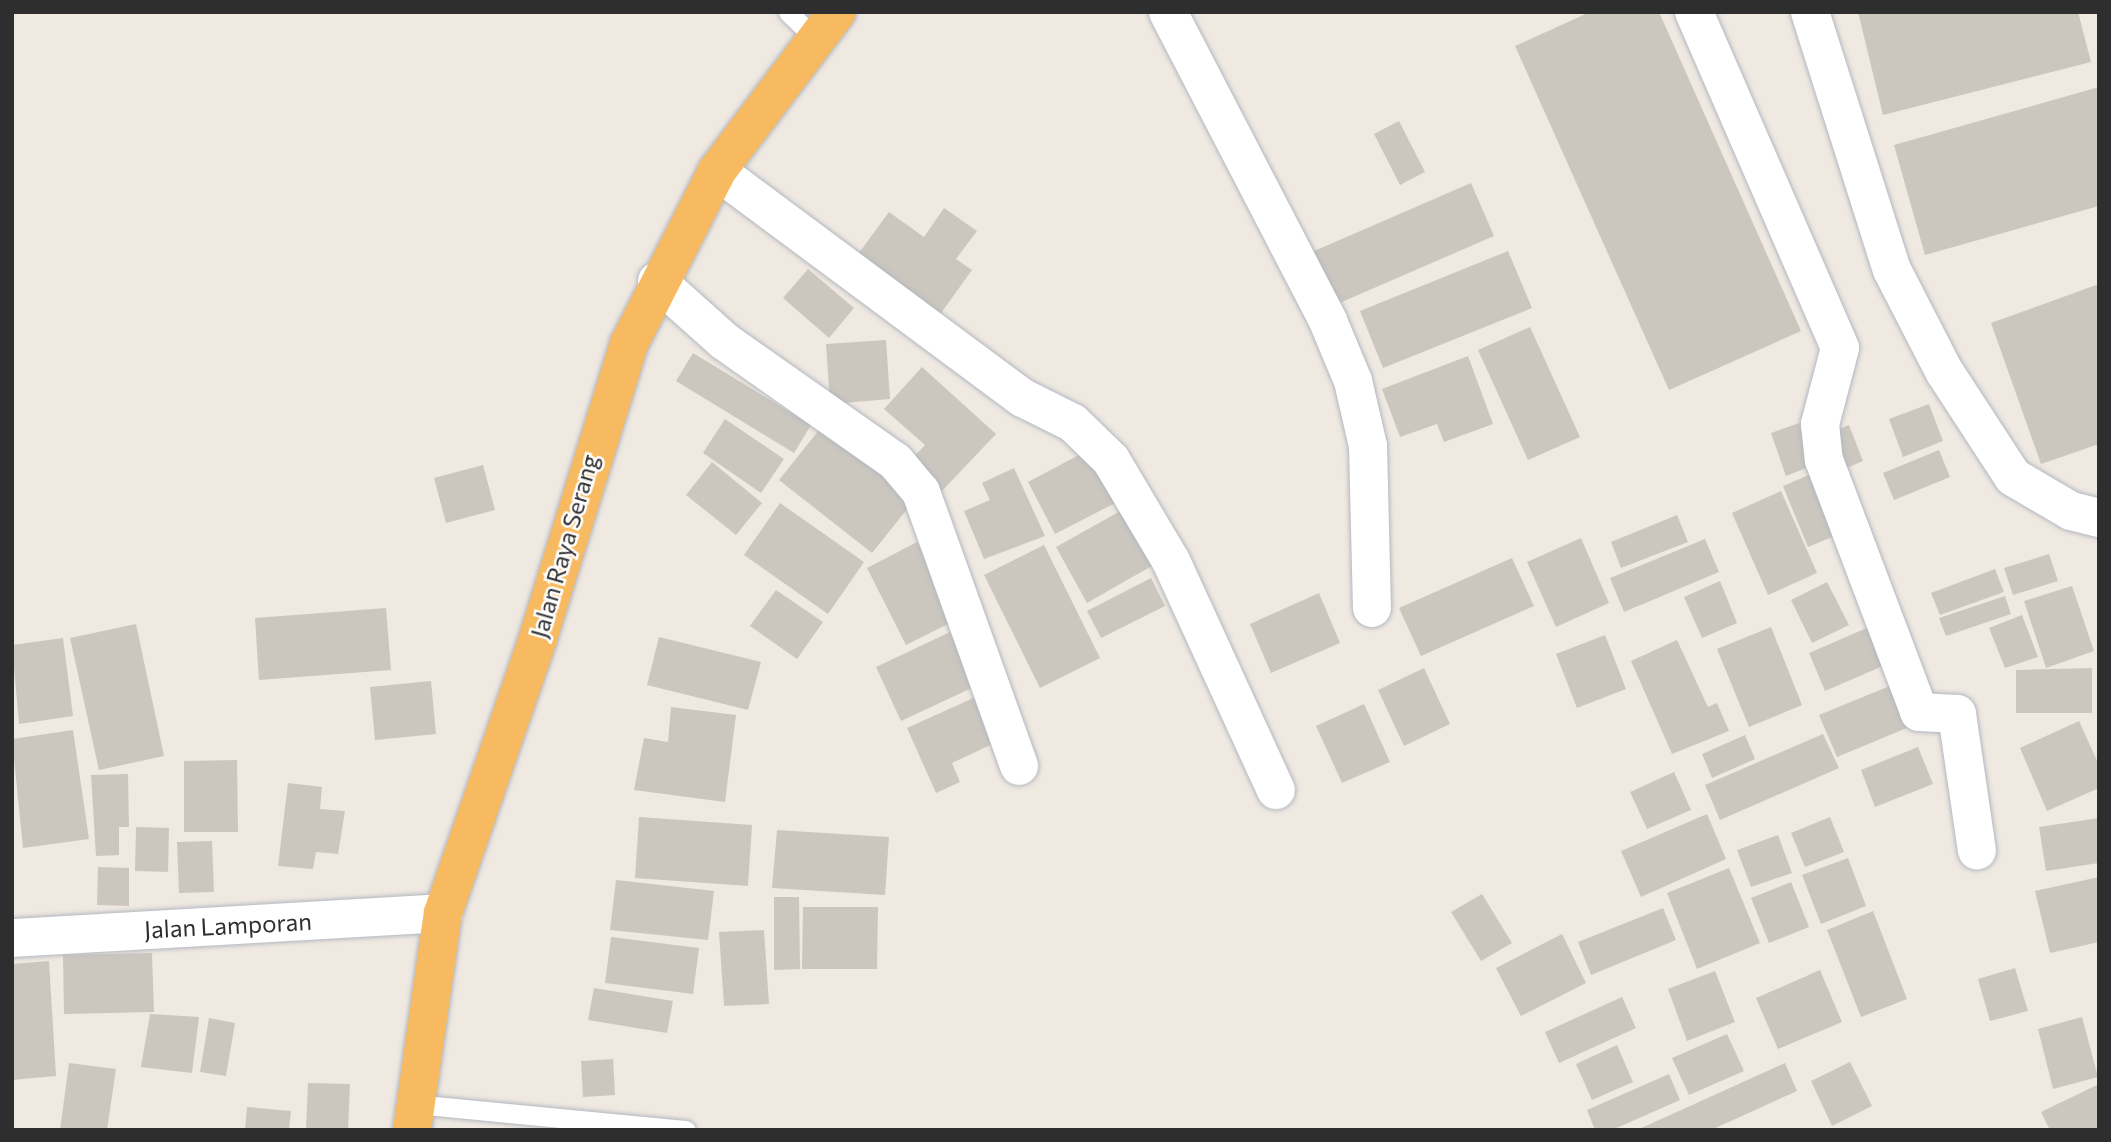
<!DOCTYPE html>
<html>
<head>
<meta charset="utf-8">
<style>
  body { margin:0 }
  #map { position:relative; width:2111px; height:1142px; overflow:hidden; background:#efe9e1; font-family:Commissioner,sans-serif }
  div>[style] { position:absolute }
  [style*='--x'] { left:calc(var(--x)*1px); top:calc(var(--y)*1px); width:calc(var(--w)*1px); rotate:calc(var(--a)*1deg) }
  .building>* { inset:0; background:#cbc7bf }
  .roads { filter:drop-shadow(0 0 2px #b4b7c1) drop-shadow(0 0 2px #b4b7c1) }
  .service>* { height:19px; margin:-9.5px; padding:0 9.5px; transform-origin:9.5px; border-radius:9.5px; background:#fff }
  .minor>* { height:38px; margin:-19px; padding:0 19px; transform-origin:19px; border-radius:19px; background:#fff }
  .tertiary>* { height:38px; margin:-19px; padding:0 19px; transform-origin:19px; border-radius:19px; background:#fff }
  .trunk>* { height:38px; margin:-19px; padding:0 19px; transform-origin:19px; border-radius:19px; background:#f8ba60 }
  span { translate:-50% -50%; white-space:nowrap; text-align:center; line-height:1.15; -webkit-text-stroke:5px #fff; paint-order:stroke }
  .street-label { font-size:24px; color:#2e2e2e }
  .frame { position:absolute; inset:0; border:14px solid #2e2e2e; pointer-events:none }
</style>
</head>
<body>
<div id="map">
  <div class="building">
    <i style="clip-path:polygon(1590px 12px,1659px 12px,1801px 331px,1669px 390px,1515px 46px)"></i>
    <i style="clip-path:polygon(1858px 12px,2078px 12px,2091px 62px,1883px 115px)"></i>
    <i style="clip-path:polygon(2099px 87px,2099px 206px,1925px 255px,1894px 145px)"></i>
    <i style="clip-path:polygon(1399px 121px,1425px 172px,1400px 185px,1374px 134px)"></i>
    <i style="clip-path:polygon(1471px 183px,1494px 236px,1328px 308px,1305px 255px)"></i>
    <i style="clip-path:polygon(944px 208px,977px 231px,956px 259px,972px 270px,936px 320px,853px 261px,889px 212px,924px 237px)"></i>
    <i style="clip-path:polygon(1508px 251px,1532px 308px,1383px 368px,1360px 311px)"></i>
    <i style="clip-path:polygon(808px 269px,854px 308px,829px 338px,783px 298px)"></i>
    <i style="clip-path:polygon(2099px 284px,2099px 444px,2041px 464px,1991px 323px)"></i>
    <i style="clip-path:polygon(1530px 327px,1580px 437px,1528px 460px,1478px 350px)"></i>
    <i style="clip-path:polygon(886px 340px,890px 399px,830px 404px,826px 344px)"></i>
    <i style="clip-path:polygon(693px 353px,811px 425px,794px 453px,676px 381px)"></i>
    <i style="clip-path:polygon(1468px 356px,1493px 424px,1444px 442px,1437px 424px,1400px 437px,1382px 389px)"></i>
    <i style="clip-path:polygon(922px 367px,996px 434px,941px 492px,910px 461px,925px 445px,884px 409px)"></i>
    <i style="clip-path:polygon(1929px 404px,1943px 441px,1903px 457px,1889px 419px)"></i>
    <i style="clip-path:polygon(725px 419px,784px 459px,761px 493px,703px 453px)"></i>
    <i style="clip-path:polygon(1799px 423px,1814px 465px,1786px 476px,1771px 433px)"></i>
    <i style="clip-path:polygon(823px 425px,916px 498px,872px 553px,779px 480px)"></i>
    <i style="clip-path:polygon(1849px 425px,1863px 461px,1842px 470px,1827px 434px)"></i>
    <i style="clip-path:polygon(1092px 448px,1119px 501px,1055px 534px,1028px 482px)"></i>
    <i style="clip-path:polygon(1939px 450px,1950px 477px,1894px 500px,1883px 473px)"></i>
    <i style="clip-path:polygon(712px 462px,762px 503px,736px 535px,686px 495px)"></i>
    <i style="clip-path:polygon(483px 465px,495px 510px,446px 523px,434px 478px)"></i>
    <i style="clip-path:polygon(1014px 468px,1045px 536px,984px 559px,964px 511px,990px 500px,982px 483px)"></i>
    <i style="clip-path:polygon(1818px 471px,1844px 532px,1808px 547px,1783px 486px)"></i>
    <i style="clip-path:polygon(1781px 491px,1817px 573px,1768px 595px,1732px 513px)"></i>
    <i style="clip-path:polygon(780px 503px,864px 562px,828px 614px,744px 555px)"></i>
    <i style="clip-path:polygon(1133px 504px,1164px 559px,1087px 603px,1056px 547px)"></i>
    <i style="clip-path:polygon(1677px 515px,1688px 542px,1621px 568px,1611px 542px)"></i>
    <i style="clip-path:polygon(1581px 538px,1609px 603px,1556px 627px,1527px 562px)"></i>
    <i style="clip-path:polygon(1705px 539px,1719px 572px,1624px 612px,1610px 578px)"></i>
    <i style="clip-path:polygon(917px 542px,956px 620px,906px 645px,867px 568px)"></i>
    <i style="clip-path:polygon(1044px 545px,1100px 658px,1040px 688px,984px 575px)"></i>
    <i style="clip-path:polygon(2049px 554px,2058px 581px,2013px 595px,2004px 568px)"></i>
    <i style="clip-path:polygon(1512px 558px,1534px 606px,1421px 656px,1399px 608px)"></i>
    <i style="clip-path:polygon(1995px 569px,2004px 592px,1940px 615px,1931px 593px)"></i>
    <i style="clip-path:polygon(1151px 578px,1165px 606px,1101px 638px,1087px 611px)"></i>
    <i style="clip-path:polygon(1720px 581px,1737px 623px,1702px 638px,1684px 597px)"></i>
    <i style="clip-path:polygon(1827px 582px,1849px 625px,1812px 643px,1791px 600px)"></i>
    <i style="clip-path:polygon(2072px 586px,2094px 651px,2046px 668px,2024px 601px)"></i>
    <i style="clip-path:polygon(776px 590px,823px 622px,797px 659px,750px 626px)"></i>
    <i style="clip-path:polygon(1319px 593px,1340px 643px,1271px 673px,1250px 624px)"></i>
    <i style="clip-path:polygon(2005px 596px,2011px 614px,1946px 636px,1939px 618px)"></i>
    <i style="clip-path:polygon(386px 608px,391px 670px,259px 680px,255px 618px)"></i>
    <i style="clip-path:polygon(2022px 615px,2038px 657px,2005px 668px,1989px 628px)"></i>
    <i style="clip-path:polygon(1883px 621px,1899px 659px,1825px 691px,1809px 653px)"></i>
    <i style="clip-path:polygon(136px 624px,164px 756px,99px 770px,70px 638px)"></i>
    <i style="clip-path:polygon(1771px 627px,1802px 705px,1749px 727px,1717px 649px)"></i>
    <i style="clip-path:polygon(950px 632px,976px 686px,901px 721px,876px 667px)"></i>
    <i style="clip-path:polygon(1605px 635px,1626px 689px,1577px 708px,1556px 654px)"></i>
    <i style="clip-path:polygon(659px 637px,761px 662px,748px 710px,647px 685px)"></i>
    <i style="clip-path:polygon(63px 638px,73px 716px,19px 724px,12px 645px)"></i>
    <i style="clip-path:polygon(1677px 640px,1708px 707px,1717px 703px,1729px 731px,1672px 754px,1631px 661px)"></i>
    <i style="clip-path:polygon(1424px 668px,1450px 724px,1404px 746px,1378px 690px)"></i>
    <i style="clip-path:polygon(2092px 668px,2092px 713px,2016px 713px,2016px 670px)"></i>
    <i style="clip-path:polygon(431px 681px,436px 734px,375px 740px,370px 687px)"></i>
    <i style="clip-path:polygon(1897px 683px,1914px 725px,1837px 757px,1819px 715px)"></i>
    <i style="clip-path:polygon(980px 695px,1001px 740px,952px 763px,960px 782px,936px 793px,907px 728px)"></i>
    <i style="clip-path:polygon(1364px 704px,1390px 762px,1342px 783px,1316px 726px)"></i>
    <i style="clip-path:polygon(671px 707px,736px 715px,725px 802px,634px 790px,644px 738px,668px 742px)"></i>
    <i style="clip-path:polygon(2079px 721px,2099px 765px,2099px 788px,2047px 811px,2020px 748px)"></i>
    <i style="clip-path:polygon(73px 730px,89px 839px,23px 848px,12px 739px)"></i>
    <i style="clip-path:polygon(1823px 734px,1839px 768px,1720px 820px,1705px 785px)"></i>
    <i style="clip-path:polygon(1745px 735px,1755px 759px,1712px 778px,1702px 754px)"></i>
    <i style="clip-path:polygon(1918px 747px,1933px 784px,1875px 807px,1861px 770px)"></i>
    <i style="clip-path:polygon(237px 760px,238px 832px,184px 832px,184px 761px)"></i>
    <i style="clip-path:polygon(1674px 772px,1691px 810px,1647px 829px,1630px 792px)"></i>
    <i style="clip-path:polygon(128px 774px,129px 827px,119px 827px,119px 855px,96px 856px,91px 775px)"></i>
    <i style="clip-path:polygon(288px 783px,322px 787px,320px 809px,345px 811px,338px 854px,316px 852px,313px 869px,278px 866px)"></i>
    <i style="clip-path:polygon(1707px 814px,1726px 859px,1641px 897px,1621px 851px)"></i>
    <i style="clip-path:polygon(639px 817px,752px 825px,748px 886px,635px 878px)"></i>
    <i style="clip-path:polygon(1830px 817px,1844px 852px,1805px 867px,1791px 833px)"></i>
    <i style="clip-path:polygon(2099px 818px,2099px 863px,2046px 871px,2039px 827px)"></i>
    <i style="clip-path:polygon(136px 827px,169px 828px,168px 872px,135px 871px)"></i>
    <i style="clip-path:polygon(777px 830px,889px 837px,885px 895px,772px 888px)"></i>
    <i style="clip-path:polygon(1778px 835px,1792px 873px,1751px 887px,1737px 850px)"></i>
    <i style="clip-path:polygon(212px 841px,214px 892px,179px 893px,177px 842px)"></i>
    <i style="clip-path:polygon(1848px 858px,1866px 906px,1821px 924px,1802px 875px)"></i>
    <i style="clip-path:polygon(98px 867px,129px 868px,129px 906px,97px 905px)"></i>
    <i style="clip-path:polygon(1729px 868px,1760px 943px,1697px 969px,1667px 893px)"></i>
    <i style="clip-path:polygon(2099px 877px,2099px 942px,2050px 953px,2035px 891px)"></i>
    <i style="clip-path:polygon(616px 880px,714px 891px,708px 940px,610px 930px)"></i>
    <i style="clip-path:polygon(1791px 882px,1809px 927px,1769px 943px,1751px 898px)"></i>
    <i style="clip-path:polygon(1482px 894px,1512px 943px,1481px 961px,1451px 912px)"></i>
    <i style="clip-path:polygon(774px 897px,799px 897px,800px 969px,774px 970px)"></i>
    <i style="clip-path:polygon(803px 907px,878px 907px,877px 969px,802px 969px)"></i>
    <i style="clip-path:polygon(1663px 908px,1676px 940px,1591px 975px,1578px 942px)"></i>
    <i style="clip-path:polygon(1873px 911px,1907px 999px,1861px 1017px,1827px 930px)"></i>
    <i style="clip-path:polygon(764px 930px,769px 1004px,724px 1006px,719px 932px)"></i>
    <i style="clip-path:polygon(1562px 934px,1586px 983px,1521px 1016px,1496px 968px)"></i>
    <i style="clip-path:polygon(611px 937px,699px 948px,693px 994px,605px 983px)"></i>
    <i style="clip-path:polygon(152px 953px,154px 1012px,64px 1014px,63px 955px)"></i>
    <i style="clip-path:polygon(49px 961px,56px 1076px,12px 1080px,12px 964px)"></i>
    <i style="clip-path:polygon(2015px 968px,2028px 1011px,1990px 1021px,1978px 979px)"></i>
    <i style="clip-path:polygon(1820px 970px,1842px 1022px,1778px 1049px,1756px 998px)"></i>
    <i style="clip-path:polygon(1715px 971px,1735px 1022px,1687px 1041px,1668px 989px)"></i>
    <i style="clip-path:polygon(594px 988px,673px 1001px,667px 1033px,588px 1020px)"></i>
    <i style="clip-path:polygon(1622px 997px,1636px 1028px,1559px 1063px,1545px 1032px)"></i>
    <i style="clip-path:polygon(150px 1014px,199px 1017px,192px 1073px,141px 1067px)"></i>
    <i style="clip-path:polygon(2082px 1017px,2098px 1077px,2053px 1089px,2038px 1029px)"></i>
    <i style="clip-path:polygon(209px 1018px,235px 1023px,226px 1076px,200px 1072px)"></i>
    <i style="clip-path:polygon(1727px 1034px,1744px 1071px,1689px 1095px,1672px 1058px)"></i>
    <i style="clip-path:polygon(1617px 1045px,1633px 1082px,1592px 1100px,1576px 1064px)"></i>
    <i style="clip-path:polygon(613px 1059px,615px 1095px,583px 1097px,581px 1061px)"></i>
    <i style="clip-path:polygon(1850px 1062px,1872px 1106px,1832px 1126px,1811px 1081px)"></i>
    <i style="clip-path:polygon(69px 1063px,116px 1069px,107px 1130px,60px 1130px)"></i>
    <i style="clip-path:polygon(1785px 1063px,1797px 1091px,1711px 1130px,1637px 1130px)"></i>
    <i style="clip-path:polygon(1669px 1074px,1680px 1100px,1612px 1130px,1595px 1130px,1587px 1110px)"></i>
    <i style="clip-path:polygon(308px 1083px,350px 1084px,348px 1130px,306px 1130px)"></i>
    <i style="clip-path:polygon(2099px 1084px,2099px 1130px,2050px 1130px,2041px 1112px)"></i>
    <i style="clip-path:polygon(247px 1107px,291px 1111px,289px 1130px,245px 1130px)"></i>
  </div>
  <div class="roads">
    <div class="service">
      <i style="--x:788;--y:12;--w:37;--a:44"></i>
      <i style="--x:415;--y:1104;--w:272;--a:5.5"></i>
    </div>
    <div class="minor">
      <i style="--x:1168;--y:12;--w:348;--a:62.6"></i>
      <i style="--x:1328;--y:321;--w:65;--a:67.4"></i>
      <i style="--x:1353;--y:381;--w:67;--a:77"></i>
      <i style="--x:1368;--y:446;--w:162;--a:88.6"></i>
      <i style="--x:1694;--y:12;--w:366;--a:66.5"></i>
      <i style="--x:1840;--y:348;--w:79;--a:104.7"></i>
      <i style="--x:1820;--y:424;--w:36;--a:84"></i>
      <i style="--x:1824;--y:460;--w:269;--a:69.3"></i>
      <i style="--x:1919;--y:712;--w:38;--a:3"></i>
      <i style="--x:1957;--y:714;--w:138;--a:81.7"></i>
      <i style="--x:1810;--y:12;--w:271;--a:72.4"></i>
      <i style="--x:1892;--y:270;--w:114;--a:62.8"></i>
      <i style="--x:1944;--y:371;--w:126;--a:56.9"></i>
      <i style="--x:2013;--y:477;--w:67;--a:30.4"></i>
      <i style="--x:2071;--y:511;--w:29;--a:14"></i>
      <i style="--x:717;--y:171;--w:381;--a:36.6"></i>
      <i style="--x:1023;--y:398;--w:56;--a:26.6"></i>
      <i style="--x:1073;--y:423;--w:53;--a:44.2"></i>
      <i style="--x:1111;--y:460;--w:117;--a:59.3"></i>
      <i style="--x:1171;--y:561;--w:252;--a:65.4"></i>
      <i style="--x:657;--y:281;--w:90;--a:41.8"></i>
      <i style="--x:724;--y:341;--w:209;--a:35.1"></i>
      <i style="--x:895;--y:461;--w:40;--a:50"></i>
      <i style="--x:921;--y:492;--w:291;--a:70.3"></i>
    </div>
    <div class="tertiary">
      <i style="--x:12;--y:938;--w:432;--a:-3.3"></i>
    </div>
    <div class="trunk">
      <i style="--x:412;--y:1130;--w:219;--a:-81.9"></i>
      <i style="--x:443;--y:913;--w:291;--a:-70.9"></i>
      <i style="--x:538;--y:638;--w:308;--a:-72.8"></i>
      <i style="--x:629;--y:344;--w:194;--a:-63"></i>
      <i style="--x:717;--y:171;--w:199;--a:-53"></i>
    </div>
  </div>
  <div class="street-label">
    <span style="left:564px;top:546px;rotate:-74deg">Jalan Raya Serang</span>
    <span style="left:228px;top:925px;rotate:-3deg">Jalan Lamporan</span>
  </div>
  <div class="frame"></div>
</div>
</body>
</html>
